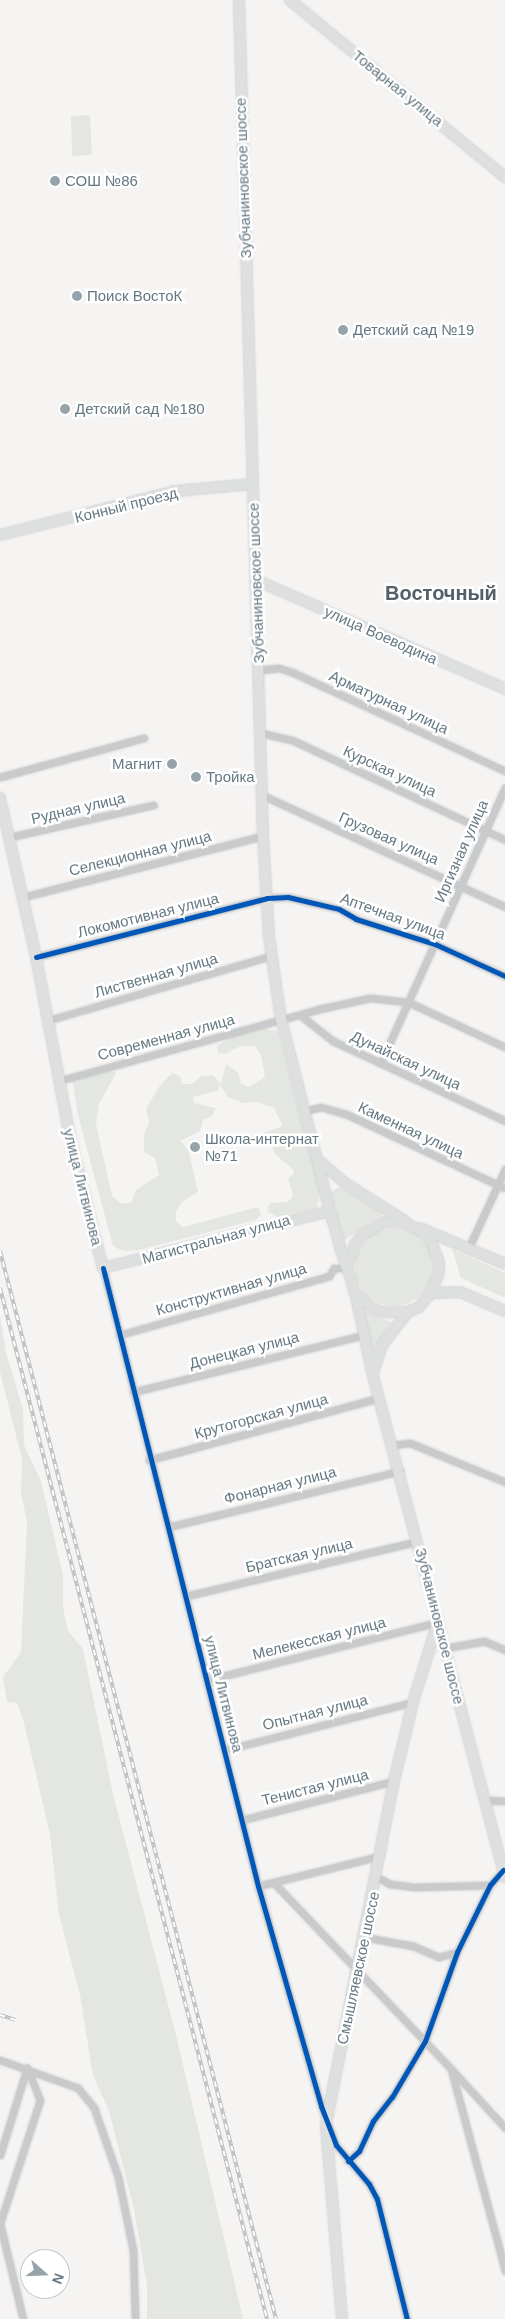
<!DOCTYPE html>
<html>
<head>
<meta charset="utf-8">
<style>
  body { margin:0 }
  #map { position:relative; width:505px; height:2319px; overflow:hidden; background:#f5f4f3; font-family:Helvetica,sans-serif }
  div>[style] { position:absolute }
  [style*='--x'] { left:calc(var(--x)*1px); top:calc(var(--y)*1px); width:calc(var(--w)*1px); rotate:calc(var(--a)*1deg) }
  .green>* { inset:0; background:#e4e7e1 }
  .round { border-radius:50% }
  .roads { filter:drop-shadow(0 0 1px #d1d2d3) drop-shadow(0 0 1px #d1d2d3) }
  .street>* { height:7px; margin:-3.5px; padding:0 3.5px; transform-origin:3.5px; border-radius:3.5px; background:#c9cacb }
  .secondary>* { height:10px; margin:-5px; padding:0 5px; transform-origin:5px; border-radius:5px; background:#dedfdf }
  .primary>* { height:10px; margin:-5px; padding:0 5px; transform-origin:5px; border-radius:5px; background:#dedfdf }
  .rail>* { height:4px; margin-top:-2px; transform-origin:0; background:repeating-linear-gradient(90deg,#fff 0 5.5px,#bfc0c1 0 11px); box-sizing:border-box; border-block:1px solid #bfc0c1 }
  .cycleway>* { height:5px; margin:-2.5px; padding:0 2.5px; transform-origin:2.5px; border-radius:2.5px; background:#0057b8 }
  .dots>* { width:14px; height:14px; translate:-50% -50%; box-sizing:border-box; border:2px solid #fff; border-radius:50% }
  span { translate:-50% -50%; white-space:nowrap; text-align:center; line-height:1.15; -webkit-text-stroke:5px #fff; paint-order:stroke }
  .street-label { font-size:15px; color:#657882 }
  .poi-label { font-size:15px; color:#657882 }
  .left { translate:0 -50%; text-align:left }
  .right { translate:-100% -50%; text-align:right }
  .district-label { font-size:20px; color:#536068; font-weight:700 }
  .north { position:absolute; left:20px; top:2249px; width:50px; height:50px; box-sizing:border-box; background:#fff; border:1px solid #c1c9cd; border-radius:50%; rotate:110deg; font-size:14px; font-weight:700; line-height:20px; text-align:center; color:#657882 }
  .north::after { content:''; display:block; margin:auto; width:18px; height:22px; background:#97a3aa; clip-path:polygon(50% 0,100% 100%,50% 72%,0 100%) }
</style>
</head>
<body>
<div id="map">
  <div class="green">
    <i style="clip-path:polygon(90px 115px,92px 155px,72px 156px,71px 116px)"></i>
    <i style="clip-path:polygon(262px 1028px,277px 1031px,320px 1190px,317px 1208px,277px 1217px,267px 1211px,270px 1203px,288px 1202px,293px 1195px,288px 1178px,294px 1174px,293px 1169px,277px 1156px,263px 1133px,283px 1126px,274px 1108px,257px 1102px,242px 1103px,228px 1097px,220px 1085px,217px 1091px,193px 1097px,194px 1103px,216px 1108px,212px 1116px,203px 1120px,200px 1131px,180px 1141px,188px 1149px,198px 1192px,181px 1203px,176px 1212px,176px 1221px,183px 1227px,258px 1207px,261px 1214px,256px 1220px,139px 1250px,123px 1251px,113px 1246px,78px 1115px,72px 1077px,108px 1069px,116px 1073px,99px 1104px,96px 1124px,112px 1196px,122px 1204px,131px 1202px,136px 1190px,159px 1175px,155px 1158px,144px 1152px,144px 1135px,149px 1123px,146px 1109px,158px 1088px,172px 1073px,180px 1076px,182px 1084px,192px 1084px,201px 1076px,213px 1075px,221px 1084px,226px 1064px,238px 1073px,241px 1083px,248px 1087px,259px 1081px,265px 1076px,261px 1055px,255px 1046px,241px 1046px,225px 1054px,218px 1053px,217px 1046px,228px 1039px)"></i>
    <i style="clip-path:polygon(339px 1187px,383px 1214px,343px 1241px,331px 1192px)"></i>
    <i class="round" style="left:355px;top:1228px;width:78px;height:78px"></i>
    <i style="clip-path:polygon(452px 1249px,505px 1273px,505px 1298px,461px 1278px)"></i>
    <i style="clip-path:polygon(361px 1310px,391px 1322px,374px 1349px,371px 1346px)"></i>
    <i style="clip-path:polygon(0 1315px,6px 1353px,23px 1409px,24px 1445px,41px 1481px,63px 1575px,63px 1607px,68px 1631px,83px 1649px,113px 1794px,176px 2035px,243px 2319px,147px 2319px,147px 2286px,134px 2209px,109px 2111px,93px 2076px,80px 1995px,59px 1915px,50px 1834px,23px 1719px,17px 1703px,7px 1702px,3px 1677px,21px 1652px,27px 1522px,21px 1493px,22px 1459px,0 1372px)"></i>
  </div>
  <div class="roads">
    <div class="street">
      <i style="--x:260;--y:670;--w:19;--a:-6"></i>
      <i style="--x:279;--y:668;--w:16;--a:18"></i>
      <i style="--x:294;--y:673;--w:233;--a:24.9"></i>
      <i style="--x:261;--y:733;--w:32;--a:13"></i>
      <i style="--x:292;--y:740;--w:235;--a:25.1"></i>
      <i style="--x:0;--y:777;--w:149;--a:-15.2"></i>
      <i style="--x:262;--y:795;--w:268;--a:24.7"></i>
      <i style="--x:10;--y:837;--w:147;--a:-12.6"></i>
      <i style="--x:23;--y:897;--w:248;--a:-14.3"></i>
      <i style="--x:36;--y:957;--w:238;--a:-14.3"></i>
      <i style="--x:267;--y:898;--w:21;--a:-3"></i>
      <i style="--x:288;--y:897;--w:52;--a:13.2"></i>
      <i style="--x:339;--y:909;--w:20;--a:30"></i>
      <i style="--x:356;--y:919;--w:83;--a:17.6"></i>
      <i style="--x:435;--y:944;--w:77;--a:24.6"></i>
      <i style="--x:300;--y:1015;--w:42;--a:38.2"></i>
      <i style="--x:333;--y:1041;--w:190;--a:24.9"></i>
      <i style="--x:49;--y:1020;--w:231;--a:-16.1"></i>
      <i style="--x:381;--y:1062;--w:301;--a:-65.7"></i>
      <i style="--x:58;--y:1081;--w:271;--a:-15.4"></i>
      <i style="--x:319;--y:1009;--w:52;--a:-12.2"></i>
      <i style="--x:370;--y:998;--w:38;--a:6"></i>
      <i style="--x:408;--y:1002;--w:107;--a:24.9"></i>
      <i style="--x:304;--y:1111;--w:17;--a:-13"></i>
      <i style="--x:321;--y:1107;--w:26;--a:16"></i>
      <i style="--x:346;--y:1114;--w:175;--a:25"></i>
      <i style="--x:469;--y:1247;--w:86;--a:-65.2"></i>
      <i style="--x:103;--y:1268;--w:637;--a:75.92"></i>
      <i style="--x:258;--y:1886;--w:229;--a:74"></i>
      <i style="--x:321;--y:2106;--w:42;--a:69"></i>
      <i style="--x:336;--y:2145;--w:51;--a:49.8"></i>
      <i style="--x:369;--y:2184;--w:17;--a:62"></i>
      <i style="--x:377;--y:2199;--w:124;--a:76"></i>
      <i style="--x:119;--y:1335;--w:218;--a:-15.7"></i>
      <i style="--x:329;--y:1276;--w:9;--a:-58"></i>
      <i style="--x:334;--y:1268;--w:13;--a:0"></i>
      <i style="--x:133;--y:1392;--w:237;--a:-13.9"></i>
      <i style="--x:393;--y:1445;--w:17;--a:-7"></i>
      <i style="--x:410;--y:1443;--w:103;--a:22.3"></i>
      <i style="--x:149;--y:1460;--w:238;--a:-15.1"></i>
      <i style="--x:168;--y:1527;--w:239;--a:-13.6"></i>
      <i style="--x:186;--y:1596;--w:238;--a:-13.3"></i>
      <i style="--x:445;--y:1648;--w:40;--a:-10"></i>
      <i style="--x:484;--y:1641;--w:23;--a:23"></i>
      <i style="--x:207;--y:1680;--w:238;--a:-14.1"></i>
      <i style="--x:225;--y:1750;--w:194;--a:-14.3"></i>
      <i style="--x:485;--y:1800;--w:20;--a:3"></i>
      <i style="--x:242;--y:1820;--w:157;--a:-14.4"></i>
      <i style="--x:377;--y:1877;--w:15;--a:28"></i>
      <i style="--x:390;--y:1884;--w:24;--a:7"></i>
      <i style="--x:414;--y:1887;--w:76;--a:-1.5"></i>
      <i style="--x:275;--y:1884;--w:255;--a:46.4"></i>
      <i style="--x:451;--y:2069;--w:209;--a:75"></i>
      <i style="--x:258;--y:1886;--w:126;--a:-13.8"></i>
      <i style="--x:364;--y:1937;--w:50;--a:10.4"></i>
      <i style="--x:413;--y:1946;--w:28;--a:23"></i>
      <i style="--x:439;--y:1957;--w:19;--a:-16"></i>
      <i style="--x:0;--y:2060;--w:83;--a:19.7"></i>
      <i style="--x:78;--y:2088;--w:26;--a:51"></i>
      <i style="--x:94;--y:2108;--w:73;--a:70.8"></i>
      <i style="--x:118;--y:2177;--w:75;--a:78.4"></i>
      <i style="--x:133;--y:2250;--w:69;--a:88.3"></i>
      <i style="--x:453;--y:2071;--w:77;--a:47.6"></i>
      <i style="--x:0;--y:2155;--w:91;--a:-72.8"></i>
      <i style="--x:348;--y:2161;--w:15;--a:-42"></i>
      <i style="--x:359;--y:2151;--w:33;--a:-65"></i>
      <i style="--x:373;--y:2121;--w:31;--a:-52"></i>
      <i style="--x:392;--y:2097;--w:65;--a:-59.5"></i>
      <i style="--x:425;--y:2041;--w:95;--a:-70.2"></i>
      <i style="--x:457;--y:1952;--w:75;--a:-63.8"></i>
      <i style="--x:490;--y:1885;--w:20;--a:-49"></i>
      <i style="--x:0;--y:2223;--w:129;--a:-72"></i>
      <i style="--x:40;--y:2100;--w:35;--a:-112"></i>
      <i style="--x:0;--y:2224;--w:98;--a:76.4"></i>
    </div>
    <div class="secondary">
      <i style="--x:290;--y:0;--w:278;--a:39.5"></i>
      <i style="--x:0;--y:535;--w:181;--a:-14"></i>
      <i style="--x:176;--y:491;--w:77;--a:-5.2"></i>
      <i style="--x:256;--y:580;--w:272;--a:23.6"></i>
      <i style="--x:342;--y:2319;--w:196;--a:-94.7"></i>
      <i style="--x:326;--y:2124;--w:350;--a:-78.8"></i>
      <i style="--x:394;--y:1781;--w:81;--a:-76.5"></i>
      <i style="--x:413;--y:1702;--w:84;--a:-72.6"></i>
    </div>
    <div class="primary">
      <i style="--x:239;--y:0;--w:836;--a:88.36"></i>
      <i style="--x:263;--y:836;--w:101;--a:86.6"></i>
      <i style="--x:269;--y:937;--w:83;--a:81.7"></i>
      <i style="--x:281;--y:1019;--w:198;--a:75.7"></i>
      <i style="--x:330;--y:1211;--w:37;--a:74"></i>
      <i style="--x:340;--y:1247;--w:22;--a:72"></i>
      <i style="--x:347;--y:1268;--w:12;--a:70"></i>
      <i style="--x:351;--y:1279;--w:12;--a:76"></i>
      <i style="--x:354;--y:1291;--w:25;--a:43"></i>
      <i style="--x:372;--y:1308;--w:12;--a:20"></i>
      <i style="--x:383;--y:1312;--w:25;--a:0"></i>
      <i style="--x:408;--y:1312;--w:12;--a:-24"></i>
      <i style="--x:419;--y:1307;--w:18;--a:-49"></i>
      <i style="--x:431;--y:1293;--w:22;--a:-69"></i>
      <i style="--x:439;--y:1272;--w:10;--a:-90"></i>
      <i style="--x:439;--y:1262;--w:22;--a:-111"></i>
      <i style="--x:431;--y:1241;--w:11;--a:-131"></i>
      <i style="--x:424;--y:1233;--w:21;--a:-152"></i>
      <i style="--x:405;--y:1223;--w:12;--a:-171"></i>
      <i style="--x:393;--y:1221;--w:11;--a:170"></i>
      <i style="--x:382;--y:1223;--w:23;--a:149"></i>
      <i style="--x:362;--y:1235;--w:11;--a:128"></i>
      <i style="--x:355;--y:1244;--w:25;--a:108"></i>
      <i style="--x:0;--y:798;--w:163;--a:77.2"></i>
      <i style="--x:36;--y:957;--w:183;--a:79.3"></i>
      <i style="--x:70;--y:1137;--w:135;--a:75.9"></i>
      <i style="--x:103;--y:1268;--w:234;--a:-14.1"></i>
      <i style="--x:319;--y:1161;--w:35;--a:40"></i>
      <i style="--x:346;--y:1184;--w:70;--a:32.1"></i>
      <i style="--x:420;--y:1228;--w:92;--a:23"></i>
      <i style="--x:355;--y:1292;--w:86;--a:77.9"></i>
      <i style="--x:373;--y:1376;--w:518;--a:75.24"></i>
      <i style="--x:431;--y:1293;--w:29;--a:-2"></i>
      <i style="--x:460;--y:1292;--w:49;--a:22.9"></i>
      <i style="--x:373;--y:1373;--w:29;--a:-72"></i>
      <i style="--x:382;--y:1345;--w:42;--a:-51.8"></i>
    </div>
  </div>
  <div class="rail">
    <i style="--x:0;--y:1251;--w:1103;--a:75.51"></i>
    <i style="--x:0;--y:1288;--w:1065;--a:75.48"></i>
    <i style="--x:0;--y:2015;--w:16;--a:18"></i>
  </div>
  <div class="cycleway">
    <i style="--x:36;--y:957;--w:238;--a:-14.3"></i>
    <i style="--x:267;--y:898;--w:21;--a:-3"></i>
    <i style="--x:288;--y:897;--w:52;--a:13.2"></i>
    <i style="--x:339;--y:909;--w:20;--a:30"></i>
    <i style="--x:356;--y:919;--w:83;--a:17.6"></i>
    <i style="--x:435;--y:944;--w:77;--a:24.6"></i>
    <i style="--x:103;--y:1268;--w:637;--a:75.92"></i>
    <i style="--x:258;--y:1886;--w:229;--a:74"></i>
    <i style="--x:321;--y:2106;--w:42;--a:69"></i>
    <i style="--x:336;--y:2145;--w:51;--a:49.8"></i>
    <i style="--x:369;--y:2184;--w:17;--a:62"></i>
    <i style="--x:377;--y:2199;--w:124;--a:76"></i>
    <i style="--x:348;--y:2161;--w:15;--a:-42"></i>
    <i style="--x:359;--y:2151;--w:33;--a:-65"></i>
    <i style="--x:373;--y:2121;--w:31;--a:-52"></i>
    <i style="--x:392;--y:2097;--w:65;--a:-59.5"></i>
    <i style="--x:425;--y:2041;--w:95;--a:-70.2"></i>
    <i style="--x:457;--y:1952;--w:75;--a:-63.8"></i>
    <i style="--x:490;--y:1885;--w:20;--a:-49"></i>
  </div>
  <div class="dots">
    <i style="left:55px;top:181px;background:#97a3aa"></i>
    <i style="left:77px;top:296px;background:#97a3aa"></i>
    <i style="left:343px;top:330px;background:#97a3aa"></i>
    <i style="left:65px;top:409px;background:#97a3aa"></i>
    <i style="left:172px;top:764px;background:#97a3aa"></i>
    <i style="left:196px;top:777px;background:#97a3aa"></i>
    <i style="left:195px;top:1147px;background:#97a3aa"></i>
  </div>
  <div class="street-label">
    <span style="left:398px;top:88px;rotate:39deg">Товарная улица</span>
    <span style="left:243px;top:178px;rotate:-92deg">Зубчаниновское шоссе</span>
    <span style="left:126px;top:505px;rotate:-14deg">Конный проезд</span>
    <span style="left:256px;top:583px;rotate:-92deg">Зубчаниновское шоссе</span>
    <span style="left:381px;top:635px;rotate:24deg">улица Воеводина</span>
    <span style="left:389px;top:702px;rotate:25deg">Арматурная улица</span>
    <span style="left:390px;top:771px;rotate:25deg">Курская улица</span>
    <span style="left:78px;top:808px;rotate:-13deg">Рудная улица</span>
    <span style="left:389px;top:838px;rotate:24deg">Грузовая улица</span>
    <span style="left:461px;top:851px;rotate:-66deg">Иргизная улица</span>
    <span style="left:140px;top:853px;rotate:-14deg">Селекционная улица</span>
    <span style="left:148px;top:915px;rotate:-14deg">Локомотивная улица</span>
    <span style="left:393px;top:916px;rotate:20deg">Аптечная улица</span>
    <span style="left:156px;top:975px;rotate:-16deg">Лиственная улица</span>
    <span style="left:166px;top:1037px;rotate:-15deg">Современная улица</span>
    <span style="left:406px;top:1060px;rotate:25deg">Дунайская улица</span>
    <span style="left:411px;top:1130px;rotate:25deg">Каменная улица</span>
    <span style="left:83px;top:1187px;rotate:76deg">улица Литвинова</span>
    <span style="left:216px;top:1239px;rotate:-15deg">Магистральная улица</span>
    <span style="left:231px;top:1289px;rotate:-16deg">Конструктивная улица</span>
    <span style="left:244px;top:1350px;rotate:-14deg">Донецкая улица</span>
    <span style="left:261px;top:1416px;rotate:-15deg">Крутогорская улица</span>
    <span style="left:280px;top:1485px;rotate:-14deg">Фонарная улица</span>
    <span style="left:299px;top:1555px;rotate:-13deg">Братская улица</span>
    <span style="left:440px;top:1626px;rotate:76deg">Зубчаниновское шоссе</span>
    <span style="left:319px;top:1638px;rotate:-14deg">Мелекесская улица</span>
    <span style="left:224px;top:1694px;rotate:76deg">улица Литвинова</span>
    <span style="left:315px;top:1712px;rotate:-14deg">Опытная улица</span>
    <span style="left:315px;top:1787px;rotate:-14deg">Тенистая улица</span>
    <span style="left:358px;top:1968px;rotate:-78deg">Смышляевское шоссе</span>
  </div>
  <div class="poi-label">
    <span class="left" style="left:65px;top:181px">СОШ №86</span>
    <span class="left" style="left:87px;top:296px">Поиск ВостоК</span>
    <span class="left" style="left:353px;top:330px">Детский сад №19</span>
    <span class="left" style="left:75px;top:409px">Детский сад №180</span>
    <span class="right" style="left:162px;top:764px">Магнит</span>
    <span class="left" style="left:206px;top:777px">Тройка</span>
    <span class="left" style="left:205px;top:1147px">Школа-интернат<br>№71</span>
  </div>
  <div class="district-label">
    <span style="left:441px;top:593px">Восточный</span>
  </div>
  <div class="north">N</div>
</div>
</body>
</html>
